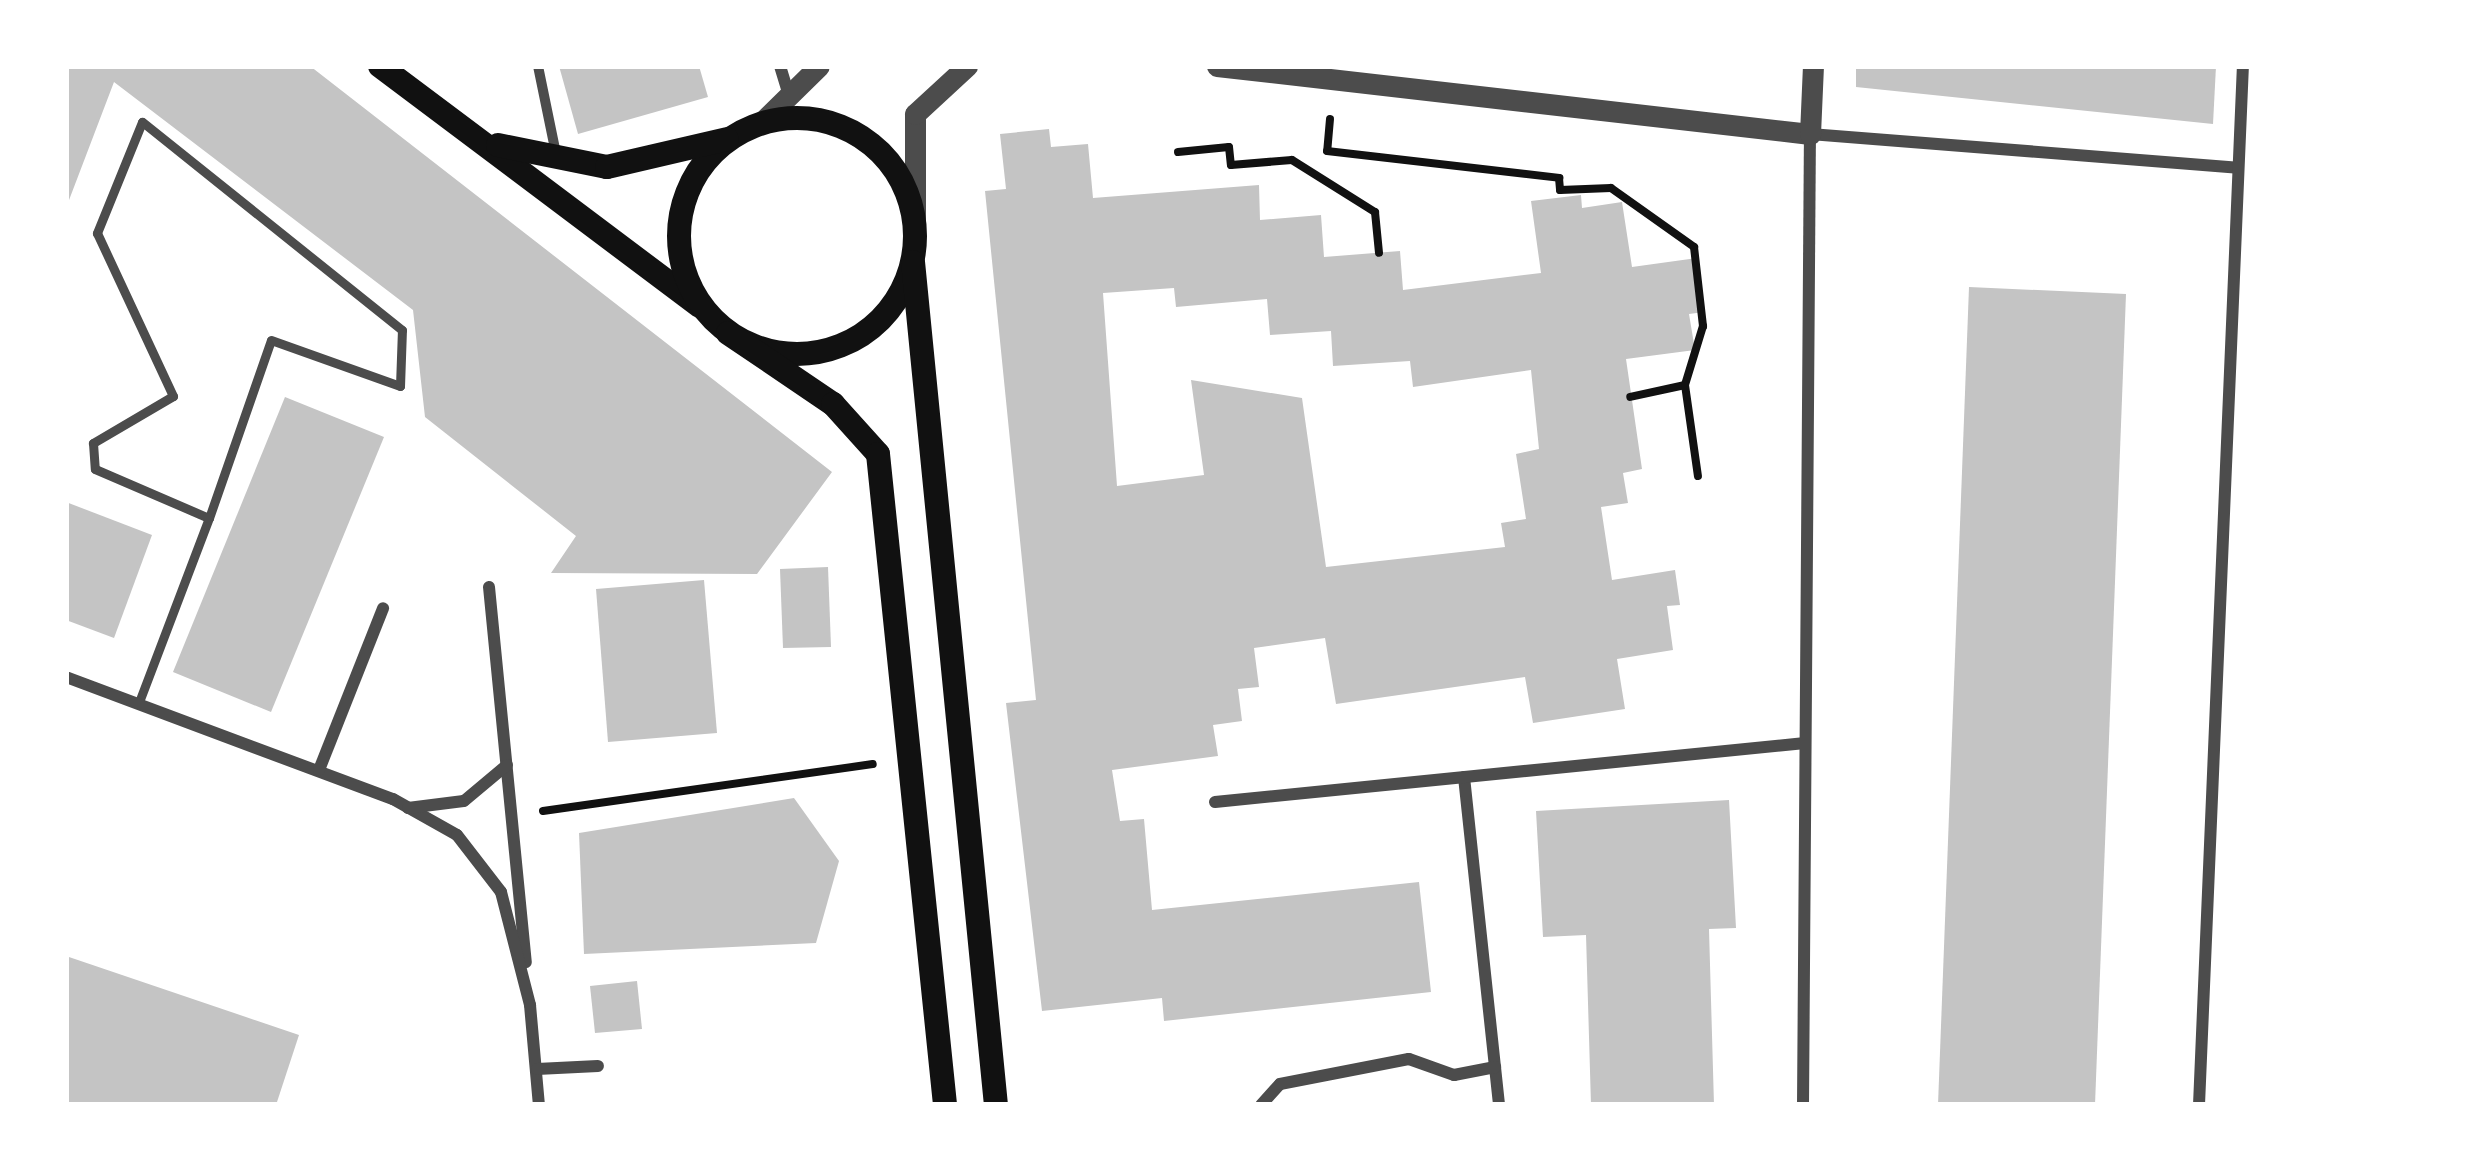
<!DOCTYPE html>
<html>
<head>
<meta charset="utf-8">
<style>
  body { margin:0 }
  #map { position:relative; width:2492px; height:1171px; overflow:hidden; background:#fff; font-family:Lato,sans-serif }
  div>[style] { position:absolute }
  [style*='--x'] { left:calc(var(--x)*1px); top:calc(var(--y)*1px); width:calc(var(--w)*1px); rotate:calc(var(--a)*1deg) }
  .building>* { inset:0; background:#c4c4c4 }
  .path>* { height:8px; margin:-4px; padding:0 4px; transform-origin:4px; border-radius:4px; background:#111 }
  .service>* { height:9px; margin:-4.5px; padding:0 4.5px; transform-origin:4.5px; border-radius:4.5px; background:#4c4c4c }
  .pedestrian>* { height:10px; margin:-5px; padding:0 5px; transform-origin:5px; border-radius:5px; background:#4c4c4c }
  .minor>* { height:12px; margin:-6px; padding:0 6px; transform-origin:6px; border-radius:6px; background:#4c4c4c }
  .tertiary>* { height:21px; margin:-10.5px; padding:0 10.5px; transform-origin:10.5px; border-radius:10.5px; background:#4c4c4c }
  .secondary>* { height:24px; margin:-12px; padding:0 12px; transform-origin:12px; border-radius:12px; background:#111 }
  .secondary>.ring { margin:-12px; padding:0; box-sizing:content-box; background:none; border:24px solid #111; border-radius:50% }
  span { translate:-50% -50%; white-space:nowrap; text-align:center; line-height:1.15; -webkit-text-stroke:10px #fff; paint-order:stroke }
  .frame { position:absolute; inset:0; border:69px solid #fff; pointer-events:none }
</style>
</head>
<body>
<div id="map">
  <div class="building">
    <i style="clip-path:polygon(66px 66px,310px 66px,832px 472px,757px 574px,551px 573px,576px 536px,425px 417px,413px 310px,114px 82px,66px 208px)"></i>
    <i style="clip-path:polygon(559px 66px,699px 66px,708px 97px,578px 134px)"></i>
    <i style="clip-path:polygon(1856px 66px,2216px 66px,2213px 124px,1856px 87px)"></i>
    <i style="clip-path:polygon(evenodd,1049px 129px,1051px 147px,1088px 144px,1093px 198px,1259px 185px,1260px 220px,1321px 215px,1324px 257px,1400px 251px,1403px 290px,1541px 273px,1531px 201px,1581px 195px,1582px 208px,1622px 202px,1632px 267px,1697px 258px,1704px 312px,1689px 314px,1695px 350px,1626px 359px,1642px 469px,1623px 473px,1628px 503px,1601px 507px,1612px 580px,1675px 570px,1680px 605px,1667px 606px,1673px 650px,1617px 659px,1625px 709px,1533px 723px,1525px 677px,1336px 704px,1325px 638px,1254px 648px,1259px 687px,1238px 689px,1242px 721px,1213px 725px,1218px 756px,1112px 770px,1120px 821px,1144px 819px,1152px 910px,1419px 882px,1431px 992px,1164px 1021px,1162px 998px,1042px 1011px,1006px 703px,1036px 700px,985px 191px,1006px 189px,1000px 134px,1049px 129px,1174px 288px,1176px 307px,1267px 299px,1270px 335px,1331px 331px,1333px 366px,1410px 361px,1413px 387px,1531px 370px,1539px 449px,1516px 454px,1526px 519px,1501px 523px,1505px 547px,1326px 567px,1302px 398px,1191px 380px,1204px 475px,1117px 486px,1103px 293px,1174px 288px)"></i>
    <i style="clip-path:polygon(1969px 287px,2126px 294px,2095px 1105px,1938px 1105px)"></i>
    <i style="clip-path:polygon(285px 397px,384px 437px,271px 712px,173px 672px)"></i>
    <i style="clip-path:polygon(66px 502px,152px 535px,114px 638px,66px 620px)"></i>
    <i style="clip-path:polygon(828px 567px,831px 647px,783px 648px,780px 569px)"></i>
    <i style="clip-path:polygon(704px 580px,717px 733px,608px 742px,596px 589px)"></i>
    <i style="clip-path:polygon(794px 798px,839px 861px,816px 943px,584px 954px,579px 833px)"></i>
    <i style="clip-path:polygon(1729px 800px,1736px 928px,1709px 929px,1714px 1105px,1591px 1105px,1586px 935px,1543px 937px,1536px 811px)"></i>
    <i style="clip-path:polygon(66px 956px,299px 1035px,276px 1105px,66px 1105px)"></i>
    <i style="clip-path:polygon(637px 981px,642px 1029px,595px 1033px,590px 986px)"></i>
  </div>
  <div class="path">
    <i style="--x:1330;--y:119;--w:32;--a:95"></i>
    <i style="--x:1327;--y:151;--w:234;--a:6.6"></i>
    <i style="--x:1559;--y:178;--w:12;--a:85"></i>
    <i style="--x:1560;--y:190;--w:51;--a:-2.2"></i>
    <i style="--x:1611;--y:188;--w:102;--a:35.4"></i>
    <i style="--x:1694;--y:247;--w:80;--a:83.5"></i>
    <i style="--x:1703;--y:326;--w:62;--a:107"></i>
    <i style="--x:1685;--y:385;--w:56;--a:167.7"></i>
    <i style="--x:1178;--y:152;--w:51;--a:-5.6"></i>
    <i style="--x:1229;--y:147;--w:18;--a:84"></i>
    <i style="--x:1231;--y:165;--w:61;--a:-4.7"></i>
    <i style="--x:1292;--y:160;--w:98;--a:32.1"></i>
    <i style="--x:1375;--y:212;--w:41;--a:84.4"></i>
    <i style="--x:1685;--y:385;--w:92;--a:81.9"></i>
    <i style="--x:543;--y:811;--w:333;--a:-8.1"></i>
  </div>
  <div class="service">
    <i style="--x:139;--y:702;--w:197;--a:-69.2"></i>
    <i style="--x:209;--y:518;--w:188;--a:-70.8"></i>
    <i style="--x:271;--y:340;--w:137;--a:19.6"></i>
    <i style="--x:400;--y:386;--w:56;--a:-88"></i>
    <i style="--x:402;--y:330;--w:333;--a:-141.3"></i>
    <i style="--x:142;--y:122;--w:120;--a:112.1"></i>
    <i style="--x:97;--y:233;--w:180;--a:65"></i>
    <i style="--x:173;--y:396;--w:93;--a:149.6"></i>
    <i style="--x:93;--y:443;--w:26;--a:86"></i>
    <i style="--x:95;--y:469;--w:124;--a:23.3"></i>
  </div>
  <div class="pedestrian">
    <i style="--x:538;--y:66;--w:90;--a:78.4"></i>
  </div>
  <div class="minor">
    <i style="--x:780;--y:66;--w:31;--a:73"></i>
    <i style="--x:489;--y:587;--w:377;--a:84.4"></i>
    <i style="--x:66;--y:677;--w:349;--a:20.5"></i>
    <i style="--x:393;--y:799;--w:73;--a:29.4"></i>
    <i style="--x:457;--y:835;--w:72;--a:52.3"></i>
    <i style="--x:501;--y:892;--w:117;--a:75.6"></i>
    <i style="--x:530;--y:1005;--w:100;--a:84.9"></i>
    <i style="--x:319;--y:770;--w:174;--a:-68.4"></i>
    <i style="--x:1464;--y:777;--w:330;--a:83.9"></i>
    <i style="--x:1215;--y:802;--w:593;--a:-5.71"></i>
    <i style="--x:408;--y:808;--w:56;--a:-7.1"></i>
    <i style="--x:464;--y:801;--w:56;--a:-39.9"></i>
    <i style="--x:537;--y:1069;--w:61;--a:-2.8"></i>
    <i style="--x:1261;--y:1105;--w:28;--a:-48"></i>
    <i style="--x:1280;--y:1084;--w:131;--a:-11"></i>
    <i style="--x:1409;--y:1059;--w:48;--a:19.6"></i>
    <i style="--x:1454;--y:1075;--w:42;--a:-11"></i>
    <i style="--x:1803;--y:1105;--w:971;--a:-89.59"></i>
    <i style="--x:1810;--y:134;--w:429;--a:4.5"></i>
    <i style="--x:2199;--y:1105;--w:1040;--a:-87.58"></i>
  </div>
  <div class="tertiary">
    <i style="--x:1217;--y:66;--w:597;--a:6.54"></i>
    <i style="--x:1810;--y:134;--w:68;--a:-87.5"></i>
    <i style="--x:761;--y:123;--w:81;--a:-44.5"></i>
    <i style="--x:915;--y:231;--w:117;--a:-90"></i>
    <i style="--x:915;--y:114;--w:71;--a:-42.7"></i>
  </div>
  <div class="secondary">
    <i style="--x:380;--y:66;--w:400;--a:36.9"></i>
    <i class="ring" style="left:679px;top:118px;width:212px;height:212px"></i>
    <i style="--x:498;--y:145;--w:111;--a:11.4"></i>
    <i style="--x:607;--y:167;--w:123;--a:-13.1"></i>
    <i style="--x:913;--y:262;--w:847;--a:84.38"></i>
    <i style="--x:728;--y:333;--w:127;--a:34.1"></i>
    <i style="--x:833;--y:404;--w:67;--a:48"></i>
    <i style="--x:878;--y:454;--w:654;--a:84.12"></i>
  </div>
  <div class="frame"></div>
</div>
</body>
</html>
